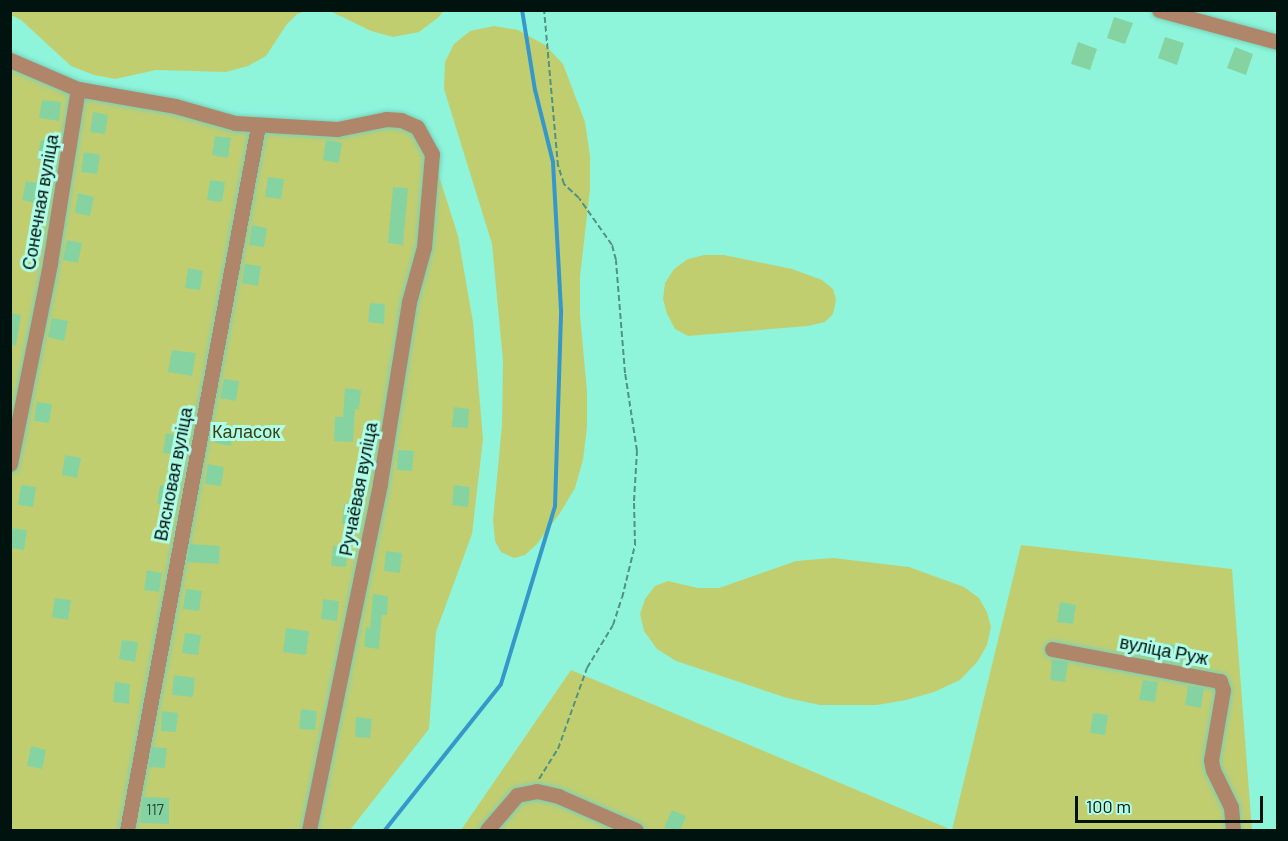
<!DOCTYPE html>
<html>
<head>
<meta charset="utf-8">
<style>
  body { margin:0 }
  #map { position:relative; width:1288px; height:841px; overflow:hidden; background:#8ef5db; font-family:Barlow,sans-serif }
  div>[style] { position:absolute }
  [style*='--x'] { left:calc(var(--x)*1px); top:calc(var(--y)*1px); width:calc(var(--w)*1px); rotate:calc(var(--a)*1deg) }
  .green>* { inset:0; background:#c1ce70 }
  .stream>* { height:4px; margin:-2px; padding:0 2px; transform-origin:2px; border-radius:2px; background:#3698ca }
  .building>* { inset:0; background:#86d3a2 }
  .path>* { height:2px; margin-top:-1px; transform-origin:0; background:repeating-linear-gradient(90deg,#509281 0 6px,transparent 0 9px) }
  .roads { filter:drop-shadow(0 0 2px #77d1ba) drop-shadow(0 0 2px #77d1ba) }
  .minor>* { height:15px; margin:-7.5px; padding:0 7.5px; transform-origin:7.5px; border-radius:7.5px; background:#b0866a }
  span { translate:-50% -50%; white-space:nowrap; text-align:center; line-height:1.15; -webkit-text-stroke:6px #affee9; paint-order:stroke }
  .number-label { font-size:15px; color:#224333 }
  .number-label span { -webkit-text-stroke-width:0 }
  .street-label { font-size:18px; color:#00130e }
  .park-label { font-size:18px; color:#3b4110 }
  .frame { position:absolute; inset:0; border:12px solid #00130e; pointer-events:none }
  .scale { position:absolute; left:1075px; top:796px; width:188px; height:27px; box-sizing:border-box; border:3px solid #00130e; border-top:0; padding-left:8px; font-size:18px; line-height:21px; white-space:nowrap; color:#00130e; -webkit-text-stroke:4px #affee9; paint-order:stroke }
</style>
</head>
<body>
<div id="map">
  <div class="green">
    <i style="clip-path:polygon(10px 11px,11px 10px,306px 11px,297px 14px,287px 24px,266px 56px,248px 66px,226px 72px,156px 70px,115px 79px,94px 75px,71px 66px,21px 20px,11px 15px)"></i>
    <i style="clip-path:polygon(330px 11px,443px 11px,439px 17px,419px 32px,393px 37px,371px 31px)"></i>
    <i style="clip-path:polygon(494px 26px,518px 30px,545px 45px,563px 64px,585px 122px,590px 156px,590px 189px,580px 277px,580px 315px,587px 391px,587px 427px,583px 460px,575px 488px,560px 513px,537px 544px,525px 555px,514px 558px,501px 552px,495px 541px,493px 520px,502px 425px,503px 361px,492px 244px,444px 89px,445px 62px,454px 44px,470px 31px)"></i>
    <i style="clip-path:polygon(11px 60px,68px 86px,258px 126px,401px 120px,432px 154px,458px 236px,473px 322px,483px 439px,472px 534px,436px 632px,429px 729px,350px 830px,11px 830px)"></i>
    <i style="clip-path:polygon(704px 255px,724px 255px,792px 269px,822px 280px,833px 289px,836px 300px,833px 314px,825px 322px,808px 326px,688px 336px,675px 329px,667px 314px,663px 299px,665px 283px,674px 269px,688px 259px)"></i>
    <i style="clip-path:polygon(1021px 545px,1232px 569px,1252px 830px,461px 830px,571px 670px,952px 830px)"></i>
    <i style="clip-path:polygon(833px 558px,909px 567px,964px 587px,979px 598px,987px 612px,991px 627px,987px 645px,978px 661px,960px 680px,934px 692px,906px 700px,877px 705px,820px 705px,787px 698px,676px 661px,657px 649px,644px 631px,640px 614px,645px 599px,655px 586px,668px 581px,698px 588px,719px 588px,796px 561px)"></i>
  </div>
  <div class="stream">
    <i style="--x:385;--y:830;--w:186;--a:-51.5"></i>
    <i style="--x:501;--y:684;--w:186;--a:-73.1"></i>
    <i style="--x:555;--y:506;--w:196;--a:-88.2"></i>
    <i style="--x:561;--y:310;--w:148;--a:-93.1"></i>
    <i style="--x:553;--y:162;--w:74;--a:-104"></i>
    <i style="--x:535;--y:90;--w:81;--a:-99.2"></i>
  </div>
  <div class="building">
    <i style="clip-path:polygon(1114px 17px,1133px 23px,1125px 44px,1107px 38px)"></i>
    <i style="clip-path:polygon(1165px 37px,1184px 43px,1177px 65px,1158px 58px)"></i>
    <i style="clip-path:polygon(1078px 42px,1097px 49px,1090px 70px,1071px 64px)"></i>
    <i style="clip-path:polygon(1235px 47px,1253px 54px,1246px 75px,1227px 68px)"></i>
    <i style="clip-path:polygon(42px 100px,61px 102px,59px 121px,39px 118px)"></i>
    <i style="clip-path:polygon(93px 112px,108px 115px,105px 134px,90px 132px)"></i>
    <i style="clip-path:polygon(215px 136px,231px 138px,228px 158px,212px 155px)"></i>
    <i style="clip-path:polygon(41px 140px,57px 143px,53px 163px,37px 159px)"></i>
    <i style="clip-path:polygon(326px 140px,342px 143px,339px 163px,323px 160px)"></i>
    <i style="clip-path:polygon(84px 152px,100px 155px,97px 174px,81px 172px)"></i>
    <i style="clip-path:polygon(268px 177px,284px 179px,281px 199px,265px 197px)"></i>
    <i style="clip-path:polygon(210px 180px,225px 182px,222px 202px,207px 200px)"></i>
    <i style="clip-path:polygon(26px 181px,42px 184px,38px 204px,22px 200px)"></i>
    <i style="clip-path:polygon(393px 187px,408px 188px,403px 245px,388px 243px)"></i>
    <i style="clip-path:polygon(78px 193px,94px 197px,90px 216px,75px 213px)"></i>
    <i style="clip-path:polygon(252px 225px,267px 228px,264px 247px,249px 245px)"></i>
    <i style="clip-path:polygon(67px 240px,82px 243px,78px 263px,63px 260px)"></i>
    <i style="clip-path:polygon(245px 264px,261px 266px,258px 286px,242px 283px)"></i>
    <i style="clip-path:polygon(188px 268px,203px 271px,200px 290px,185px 288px)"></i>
    <i style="clip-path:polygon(370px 303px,385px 304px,384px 324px,368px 322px)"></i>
    <i style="clip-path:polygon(10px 313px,21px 315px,16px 346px,10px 345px)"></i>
    <i style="clip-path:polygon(52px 318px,68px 321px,64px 341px,48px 337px)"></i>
    <i style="clip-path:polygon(172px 350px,196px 353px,192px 376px,168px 372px)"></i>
    <i style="clip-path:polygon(224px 379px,239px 381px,236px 401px,220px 398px)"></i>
    <i style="clip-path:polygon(345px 388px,361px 390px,359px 409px,355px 409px,353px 442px,334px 441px,335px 417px,343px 417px)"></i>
    <i style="clip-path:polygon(37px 402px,52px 404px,49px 423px,34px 421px)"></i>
    <i style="clip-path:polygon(454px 407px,469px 409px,468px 428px,452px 427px)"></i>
    <i style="clip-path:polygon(218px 424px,234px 426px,231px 446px,215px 443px)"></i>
    <i style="clip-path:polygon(166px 433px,182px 436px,179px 455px,163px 453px)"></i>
    <i style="clip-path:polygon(398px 450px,414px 451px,412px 471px,397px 470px)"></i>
    <i style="clip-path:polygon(65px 455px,81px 458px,77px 478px,62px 475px)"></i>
    <i style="clip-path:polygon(208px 464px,224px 467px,221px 486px,205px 484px)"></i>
    <i style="clip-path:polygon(21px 485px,36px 487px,33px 507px,18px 505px)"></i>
    <i style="clip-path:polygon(160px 485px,175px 487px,172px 507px,157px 504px)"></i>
    <i style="clip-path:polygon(454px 485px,470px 487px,468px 507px,452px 505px)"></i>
    <i style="clip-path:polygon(344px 504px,360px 506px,358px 526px,342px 524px)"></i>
    <i style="clip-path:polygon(11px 528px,27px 530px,24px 550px,10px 548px)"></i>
    <i style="clip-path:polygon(190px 544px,220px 546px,219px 564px,187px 562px)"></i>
    <i style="clip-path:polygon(333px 546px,348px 547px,346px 567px,331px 566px)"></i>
    <i style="clip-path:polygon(386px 551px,402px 553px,400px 573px,384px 571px)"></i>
    <i style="clip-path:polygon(147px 570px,162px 573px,159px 592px,144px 590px)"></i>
    <i style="clip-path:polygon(186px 589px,202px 591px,199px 611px,183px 609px)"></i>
    <i style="clip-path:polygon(373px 594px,388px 596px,387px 615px,382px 615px,379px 649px,364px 647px,366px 627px,370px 628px)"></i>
    <i style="clip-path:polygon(55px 598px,71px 600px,68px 620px,52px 617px)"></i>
    <i style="clip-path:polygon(323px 599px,339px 601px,337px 621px,321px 619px)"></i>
    <i style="clip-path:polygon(1060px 602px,1076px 605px,1073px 624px,1057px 622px)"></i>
    <i style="clip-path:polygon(286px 628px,309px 631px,306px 655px,283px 652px)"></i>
    <i style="clip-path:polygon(185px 633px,201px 635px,198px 655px,182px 653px)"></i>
    <i style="clip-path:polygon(1139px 639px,1185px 647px,1182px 664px,1136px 655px)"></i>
    <i style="clip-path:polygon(122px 640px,138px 642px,135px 662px,119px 659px)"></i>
    <i style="clip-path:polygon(1052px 660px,1068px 662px,1065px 682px,1050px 680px)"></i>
    <i style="clip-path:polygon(174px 675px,195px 678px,193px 697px,172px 695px)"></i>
    <i style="clip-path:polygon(1143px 680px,1158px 682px,1155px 702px,1139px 700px)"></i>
    <i style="clip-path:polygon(115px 682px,130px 684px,129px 704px,113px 702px)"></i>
    <i style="clip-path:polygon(1188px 686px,1204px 688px,1201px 708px,1185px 705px)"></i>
    <i style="clip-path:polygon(301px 709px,317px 711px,315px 730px,299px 729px)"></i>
    <i style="clip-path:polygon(162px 711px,178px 713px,176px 732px,161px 731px)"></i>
    <i style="clip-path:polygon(1093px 713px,1108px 715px,1105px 735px,1090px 733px)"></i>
    <i style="clip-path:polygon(356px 717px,372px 719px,370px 738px,355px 737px)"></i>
    <i style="clip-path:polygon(31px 746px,46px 750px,42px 769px,27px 766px)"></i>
    <i style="clip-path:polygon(152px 747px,167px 748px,165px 768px,149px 767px)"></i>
    <i style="clip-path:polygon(143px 797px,169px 798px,169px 824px,140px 823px)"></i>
    <i style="clip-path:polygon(672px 810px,686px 816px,680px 831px,664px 828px)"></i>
  </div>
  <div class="path">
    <i style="--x:539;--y:779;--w:36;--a:-58"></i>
    <i style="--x:558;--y:749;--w:86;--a:-70.3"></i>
    <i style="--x:587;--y:668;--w:50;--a:-58.8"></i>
    <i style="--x:613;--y:625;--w:28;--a:-72"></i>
    <i style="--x:622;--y:598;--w:55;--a:-76.2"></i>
    <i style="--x:635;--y:545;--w:44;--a:-91.3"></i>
    <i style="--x:634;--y:501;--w:50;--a:-86.6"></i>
    <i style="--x:637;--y:451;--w:79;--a:-98.7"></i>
    <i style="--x:625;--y:373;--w:113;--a:-94.6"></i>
    <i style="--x:616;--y:260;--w:16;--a:-105"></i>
    <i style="--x:612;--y:245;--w:57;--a:-125.1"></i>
    <i style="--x:579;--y:198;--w:21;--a:-137"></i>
    <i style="--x:564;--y:184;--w:19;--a:-108"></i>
    <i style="--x:558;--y:166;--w:157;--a:-95.1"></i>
  </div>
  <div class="roads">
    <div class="minor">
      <i style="--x:1159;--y:10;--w:123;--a:15.1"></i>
      <i style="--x:10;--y:60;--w:74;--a:23.1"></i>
      <i style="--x:78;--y:89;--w:98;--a:9.9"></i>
      <i style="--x:175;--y:106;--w:62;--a:15.8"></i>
      <i style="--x:235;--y:123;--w:102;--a:3.4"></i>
      <i style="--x:337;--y:129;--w:50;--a:-11.5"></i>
      <i style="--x:386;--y:119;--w:15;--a:4"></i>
      <i style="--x:401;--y:120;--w:17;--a:24"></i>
      <i style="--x:417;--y:127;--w:31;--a:61"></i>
      <i style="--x:432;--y:154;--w:93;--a:94.9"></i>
      <i style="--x:424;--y:247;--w:57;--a:105.3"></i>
      <i style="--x:409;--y:302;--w:184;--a:99.1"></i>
      <i style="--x:380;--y:484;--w:353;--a:101.6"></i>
      <i style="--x:10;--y:464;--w:205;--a:-78.7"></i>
      <i style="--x:50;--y:263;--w:176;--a:-80.9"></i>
      <i style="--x:1052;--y:649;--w:171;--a:10.8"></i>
      <i style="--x:1220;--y:681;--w:9;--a:72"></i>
      <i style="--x:1223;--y:690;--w:71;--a:99.7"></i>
      <i style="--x:1211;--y:760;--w:10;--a:79"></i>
      <i style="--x:1213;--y:770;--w:41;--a:64.1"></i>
      <i style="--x:1231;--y:807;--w:23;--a:85"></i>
      <i style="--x:127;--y:830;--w:716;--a:-79.46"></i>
      <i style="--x:487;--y:830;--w:46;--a:-49.4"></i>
      <i style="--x:517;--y:795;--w:20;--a:-11"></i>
      <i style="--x:537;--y:791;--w:22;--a:13"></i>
      <i style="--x:558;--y:796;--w:85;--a:23.6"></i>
    </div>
  </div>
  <div class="number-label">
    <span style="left:155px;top:810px">117</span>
  </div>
  <div class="street-label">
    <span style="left:40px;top:202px;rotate:-80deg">Сонечная вуліца</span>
    <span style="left:173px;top:474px;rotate:-79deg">Вясновая вуліца</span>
    <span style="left:358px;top:489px;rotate:-79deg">Ручаёвая вуліца</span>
    <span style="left:1164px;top:650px;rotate:11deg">вуліца Руж</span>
  </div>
  <div class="park-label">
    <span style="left:246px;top:431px">Каласок</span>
  </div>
  <div class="frame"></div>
  <div class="scale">100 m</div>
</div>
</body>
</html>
